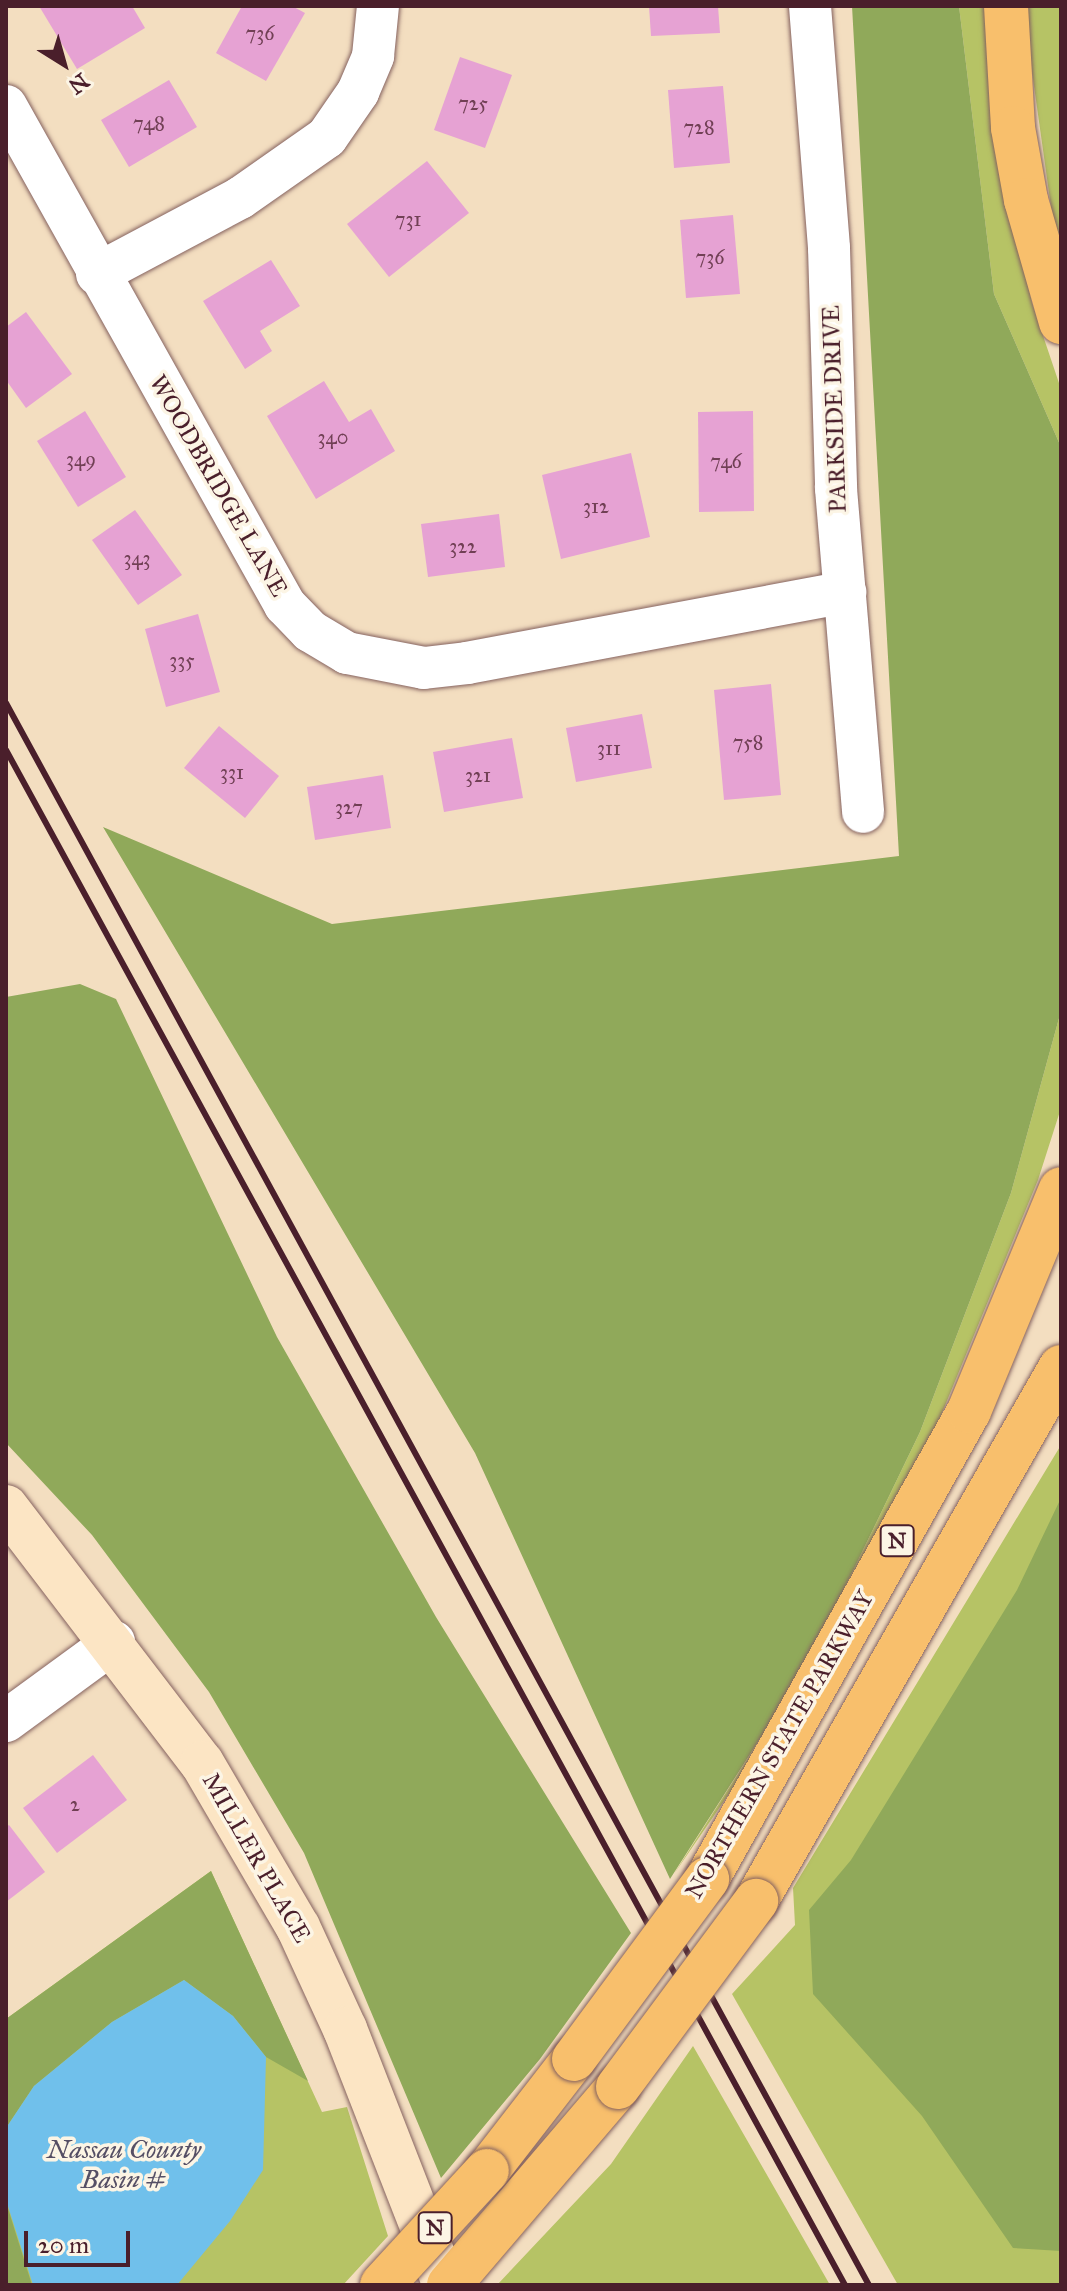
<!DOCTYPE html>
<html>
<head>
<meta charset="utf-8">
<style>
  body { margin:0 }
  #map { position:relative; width:1067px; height:2291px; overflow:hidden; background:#f3dec0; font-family:"IM FELL Great Primer",serif }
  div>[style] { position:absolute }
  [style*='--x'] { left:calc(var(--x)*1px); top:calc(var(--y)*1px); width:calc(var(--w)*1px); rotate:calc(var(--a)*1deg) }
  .green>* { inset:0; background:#b6c365 }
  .forest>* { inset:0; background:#90a95a }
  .water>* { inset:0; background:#70c0eb }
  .building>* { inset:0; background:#e6a2d3 }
  .roads { filter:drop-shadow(0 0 2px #85625f) drop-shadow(0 0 2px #85625f) }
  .street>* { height:42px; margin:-21px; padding:0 21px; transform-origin:21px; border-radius:21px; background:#fff }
  .secondary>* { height:44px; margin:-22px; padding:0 22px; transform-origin:22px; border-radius:22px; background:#fce5c4 }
  .highway>* { height:44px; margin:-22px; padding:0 22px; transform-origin:22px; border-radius:22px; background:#f8bf6c }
  .rail>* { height:6px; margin:-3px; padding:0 3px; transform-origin:3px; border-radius:3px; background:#4a1f2b }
  .bridges { filter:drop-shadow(0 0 2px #85625f) drop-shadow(0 0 2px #85625f) }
  .highway-bridge>* { height:44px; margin:-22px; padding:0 22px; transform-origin:22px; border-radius:22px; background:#f8bf6c }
  span { translate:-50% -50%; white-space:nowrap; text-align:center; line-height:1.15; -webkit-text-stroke:7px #fcf5e5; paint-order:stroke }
  .number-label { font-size:20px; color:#714055 }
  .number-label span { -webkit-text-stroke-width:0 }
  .shield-label span { padding:2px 6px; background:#fcf5e5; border:2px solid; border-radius:6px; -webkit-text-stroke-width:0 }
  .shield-label { font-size:22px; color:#4a1f2b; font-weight:700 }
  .street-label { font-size:24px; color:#4a1f2b }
  .water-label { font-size:26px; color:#554f65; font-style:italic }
  .frame { position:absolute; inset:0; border:8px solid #4a1f2b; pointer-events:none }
  .north { position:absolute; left:24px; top:24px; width:80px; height:80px; -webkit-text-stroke:6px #fcf5e5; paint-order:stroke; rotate:143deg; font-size:22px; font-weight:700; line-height:32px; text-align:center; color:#4a1f2b }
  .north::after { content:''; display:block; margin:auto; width:28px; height:36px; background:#4a1f2b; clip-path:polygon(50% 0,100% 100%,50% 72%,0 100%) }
  .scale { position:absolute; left:24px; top:2231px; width:106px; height:36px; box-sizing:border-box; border:4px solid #4a1f2b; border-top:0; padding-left:10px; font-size:24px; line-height:28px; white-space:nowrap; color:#4a1f2b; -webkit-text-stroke:6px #fcf5e5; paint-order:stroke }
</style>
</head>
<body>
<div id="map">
  <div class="green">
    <i style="clip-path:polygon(959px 6px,988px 6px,990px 113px,1032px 303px,1061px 389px,1061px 447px,994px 294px)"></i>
    <i style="clip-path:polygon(1028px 6px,1061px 6px,1061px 243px,1052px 214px,1026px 29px)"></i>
    <i style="clip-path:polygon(1061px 1011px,1061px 1108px,1038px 1180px,937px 1425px,811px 1674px,674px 1874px,808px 1664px,920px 1432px,1011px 1193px)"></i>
    <i style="clip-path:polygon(1061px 1445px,1061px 2285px,898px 2285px,732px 1994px,795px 1925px,793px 1888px)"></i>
    <i style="clip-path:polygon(211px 1871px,322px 2112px,347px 2107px,388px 2236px,343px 2285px,6px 2285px,6px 2019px)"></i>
    <i style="clip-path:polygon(693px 2046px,830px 2285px,497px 2285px,611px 2164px)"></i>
  </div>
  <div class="forest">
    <i style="clip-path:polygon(852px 6px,959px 6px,994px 294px,1061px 447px,1061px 1011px,1011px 1193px,920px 1432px,808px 1664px,670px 1879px,475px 1453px,103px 827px,332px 924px,899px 856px)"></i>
    <i style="clip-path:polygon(80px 984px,116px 999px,277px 1337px,436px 1617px,631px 1933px,540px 2059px,441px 2178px,304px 1853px,209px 1692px,92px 1535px,6px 1443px,6px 997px)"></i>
    <i style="clip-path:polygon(1061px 1498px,1061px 2251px,1013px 2248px,922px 2116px,813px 1994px,809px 1910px,851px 1860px,1017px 1590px)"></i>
    <i style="clip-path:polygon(211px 1871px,308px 2081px,266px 2057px,233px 2016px,184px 1980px,112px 2022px,34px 2086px,6px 2128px,6px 2019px)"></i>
    <i style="clip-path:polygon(6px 2202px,32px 2285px,6px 2285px)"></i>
  </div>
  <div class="water">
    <i style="clip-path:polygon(184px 1980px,233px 2016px,266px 2057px,263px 2170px,230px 2221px,177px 2285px,33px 2285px,6px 2200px,6px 2128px,34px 2086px,112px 2022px)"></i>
  </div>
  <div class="building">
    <i style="clip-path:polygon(39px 6px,132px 6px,145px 28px,77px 69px)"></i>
    <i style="clip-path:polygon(242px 6px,292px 6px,305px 13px,266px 81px,216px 53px)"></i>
    <i style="clip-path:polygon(649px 6px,718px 6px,720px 33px,651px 36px)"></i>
    <i style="clip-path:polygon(460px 57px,512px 75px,485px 148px,434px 130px)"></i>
    <i style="clip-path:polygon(169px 80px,197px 127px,129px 167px,101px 120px)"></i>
    <i style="clip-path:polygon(723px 86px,730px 163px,674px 168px,668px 90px)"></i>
    <i style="clip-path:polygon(427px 161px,469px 213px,389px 277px,347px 224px)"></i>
    <i style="clip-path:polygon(733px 215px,740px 294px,686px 298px,680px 220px)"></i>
    <i style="clip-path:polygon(271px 260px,300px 306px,260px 331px,272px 351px,245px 369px,203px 301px)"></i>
    <i style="clip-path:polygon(26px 312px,72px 374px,26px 408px,6px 380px,6px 327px)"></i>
    <i style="clip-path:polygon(324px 381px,349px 422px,371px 409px,395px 451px,316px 499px,267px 416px)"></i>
    <i style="clip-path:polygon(85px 411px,126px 477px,78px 507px,37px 441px)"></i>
    <i style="clip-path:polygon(753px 411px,754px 511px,699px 512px,698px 412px)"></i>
    <i style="clip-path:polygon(631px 453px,650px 537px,561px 559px,542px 475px)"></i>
    <i style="clip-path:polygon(135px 510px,182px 575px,138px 605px,92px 540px)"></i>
    <i style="clip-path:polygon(499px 514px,505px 567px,428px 577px,421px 524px)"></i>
    <i style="clip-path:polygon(198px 614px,220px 692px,166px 707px,145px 629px)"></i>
    <i style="clip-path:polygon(771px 684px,781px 795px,724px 800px,714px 690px)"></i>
    <i style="clip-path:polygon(642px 714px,652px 768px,576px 782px,566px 728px)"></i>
    <i style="clip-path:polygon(219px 726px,279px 776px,245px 818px,184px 768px)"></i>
    <i style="clip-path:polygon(512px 738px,523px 798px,444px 812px,433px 752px)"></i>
    <i style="clip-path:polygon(383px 775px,391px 828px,315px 840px,307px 787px)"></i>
    <i style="clip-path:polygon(93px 1755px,127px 1800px,57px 1853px,23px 1808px)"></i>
    <i style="clip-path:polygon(9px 1825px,45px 1872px,6px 1902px,6px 1827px)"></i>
  </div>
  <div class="roads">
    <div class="street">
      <i style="--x:810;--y:6;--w:243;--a:85.5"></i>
      <i style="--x:829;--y:248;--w:241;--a:88.3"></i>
      <i style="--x:836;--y:489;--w:324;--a:85.2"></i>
      <i style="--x:6;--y:106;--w:572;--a:60.79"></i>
      <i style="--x:285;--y:605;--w:36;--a:46"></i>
      <i style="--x:310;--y:631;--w:43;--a:30.7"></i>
      <i style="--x:347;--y:653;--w:78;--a:11"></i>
      <i style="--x:424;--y:668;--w:43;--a:-6.6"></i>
      <i style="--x:467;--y:663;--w:385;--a:-10.6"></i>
      <i style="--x:97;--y:274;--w:162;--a:-28"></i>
      <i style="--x:240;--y:198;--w:106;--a:-35"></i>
      <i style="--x:327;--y:137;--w:55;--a:-55.4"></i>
      <i style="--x:358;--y:92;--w:39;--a:-67"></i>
      <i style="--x:373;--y:56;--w:50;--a:-84.3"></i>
      <i style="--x:6;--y:1721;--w:134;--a:-36.2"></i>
    </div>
    <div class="secondary">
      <i style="--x:6;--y:1507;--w:322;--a:52.6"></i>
      <i style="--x:202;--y:1763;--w:190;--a:59.7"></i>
      <i style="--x:298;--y:1927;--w:112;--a:65.3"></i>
      <i style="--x:345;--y:2029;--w:275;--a:68.7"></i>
    </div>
    <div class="highway">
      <i style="--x:1006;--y:6;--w:122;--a:86.7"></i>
      <i style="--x:1013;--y:128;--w:73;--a:79.8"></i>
      <i style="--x:1026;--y:200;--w:127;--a:74"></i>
      <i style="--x:707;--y:1879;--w:536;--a:-60.76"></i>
      <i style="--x:969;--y:1411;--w:240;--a:-67.5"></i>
      <i style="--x:756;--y:1901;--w:615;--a:-60.27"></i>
      <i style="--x:487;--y:2171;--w:142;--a:-52.2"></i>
      <i style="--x:449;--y:2285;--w:260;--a:-49.5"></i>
    </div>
  </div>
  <div class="rail">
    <i style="--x:6;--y:703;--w:1802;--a:61.39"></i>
    <i style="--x:6;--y:750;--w:1749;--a:61.34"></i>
  </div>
  <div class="bridges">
    <div class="highway-bridge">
      <i style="--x:574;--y:2059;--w:224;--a:-53.5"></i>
      <i style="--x:618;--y:2087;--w:232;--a:-53.4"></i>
      <i style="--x:382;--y:2285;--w:155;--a:-47.4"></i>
    </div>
  </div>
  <div class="number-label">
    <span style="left:260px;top:33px">736</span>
    <span style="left:473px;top:103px">725</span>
    <span style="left:149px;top:123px">748</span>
    <span style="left:699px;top:127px">728</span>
    <span style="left:408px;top:219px">731</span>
    <span style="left:710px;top:257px">736</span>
    <span style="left:333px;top:437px">340</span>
    <span style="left:81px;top:459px">349</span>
    <span style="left:726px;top:461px">746</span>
    <span style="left:596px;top:506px">312</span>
    <span style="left:463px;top:546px">322</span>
    <span style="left:137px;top:558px">343</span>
    <span style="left:182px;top:660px">335</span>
    <span style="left:748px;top:742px">758</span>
    <span style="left:609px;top:748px">311</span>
    <span style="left:232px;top:772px">331</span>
    <span style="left:478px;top:775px">321</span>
    <span style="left:349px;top:807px">327</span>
    <span style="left:75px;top:1804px">2</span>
  </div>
  <div class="shield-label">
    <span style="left:897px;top:1541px">N</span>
    <span style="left:435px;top:2228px">N</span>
  </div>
  <div class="street-label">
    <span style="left:835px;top:409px;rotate:-92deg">PARKSIDE DRIVE</span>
    <span style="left:218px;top:486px;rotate:60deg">WOODBRIDGE LANE</span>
    <span style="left:780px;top:1745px;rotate:-60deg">NORTHERN STATE PARKWAY</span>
    <span style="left:256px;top:1858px;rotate:60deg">MILLER PLACE</span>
  </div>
  <div class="water-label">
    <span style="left:124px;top:2165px">Nassau County<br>Basin #</span>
  </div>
  <div class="frame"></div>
  <div class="north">N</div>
  <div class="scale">20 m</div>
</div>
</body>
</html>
